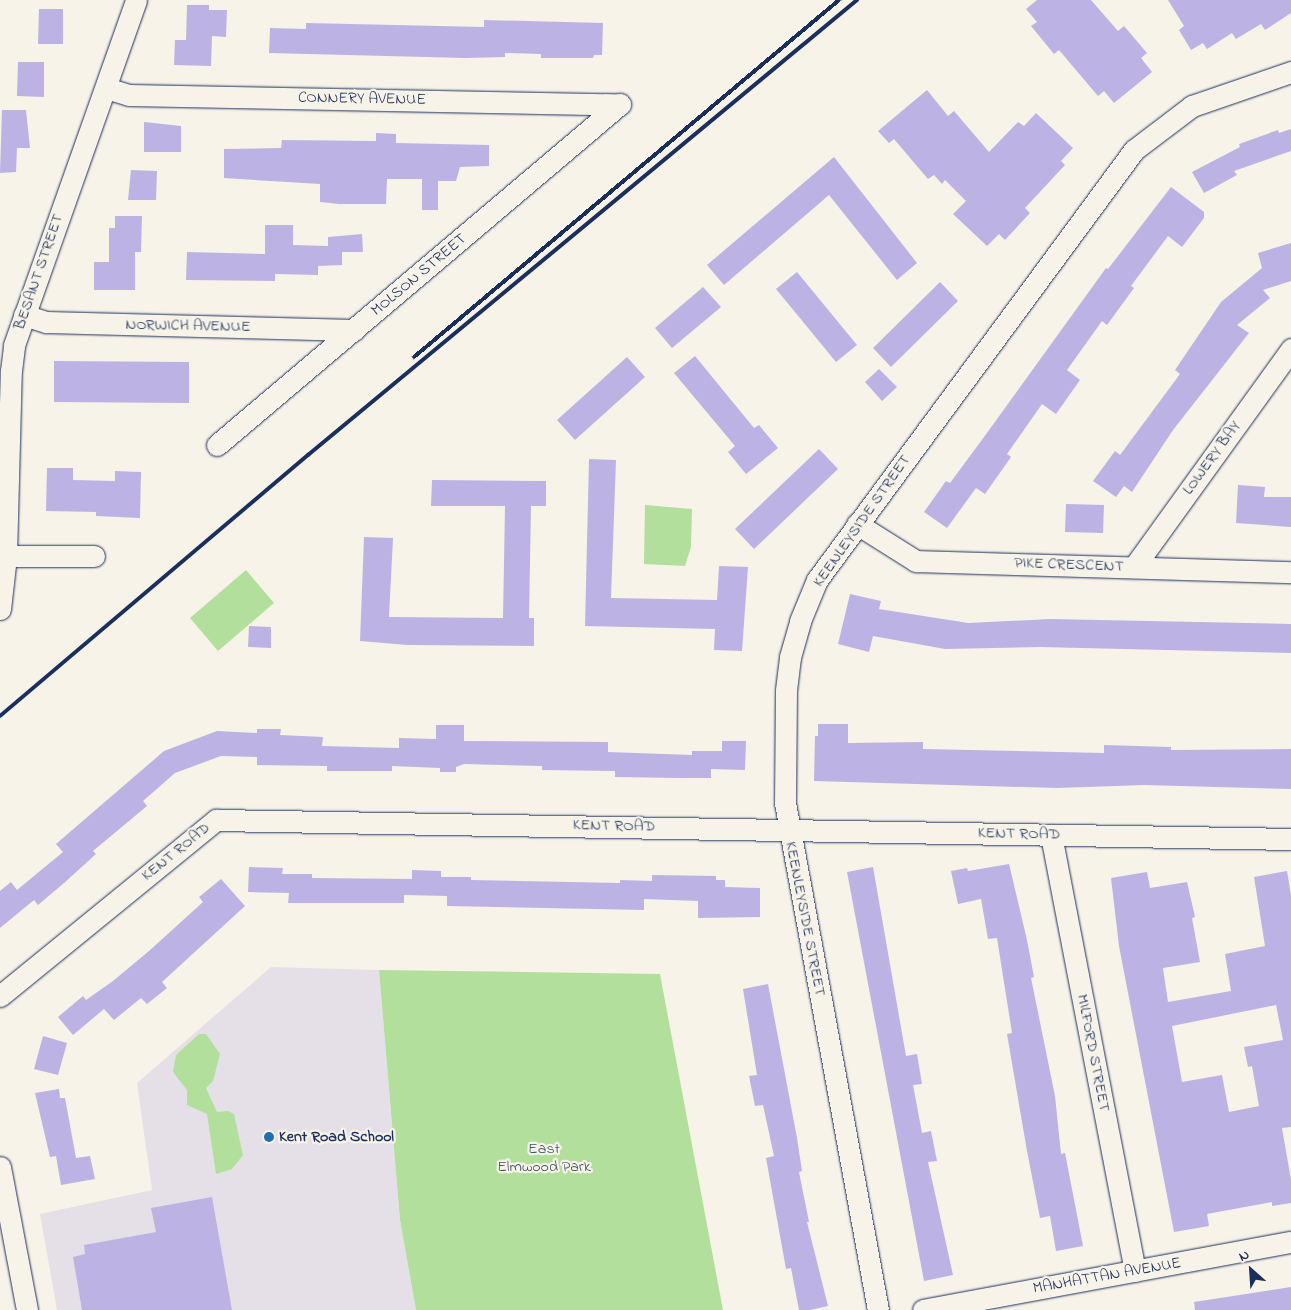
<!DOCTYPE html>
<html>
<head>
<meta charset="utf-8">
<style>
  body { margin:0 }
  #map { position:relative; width:1291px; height:1310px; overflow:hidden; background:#f7f3e8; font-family:"Indie Flower",sans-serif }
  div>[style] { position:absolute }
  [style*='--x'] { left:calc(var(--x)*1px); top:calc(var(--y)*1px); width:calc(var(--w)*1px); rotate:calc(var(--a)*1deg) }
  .built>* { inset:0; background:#e5e0e7 }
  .green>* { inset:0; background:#b3df9c }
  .building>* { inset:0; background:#bcb3e4 }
  .roads { filter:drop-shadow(0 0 1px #1b2f5e) drop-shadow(0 0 1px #1b2f5e) }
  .street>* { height:21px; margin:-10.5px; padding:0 10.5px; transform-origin:10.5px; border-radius:10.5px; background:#f7f3e8 }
  .rail>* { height:4px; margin:-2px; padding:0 2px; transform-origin:2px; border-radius:2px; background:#1b2f5e }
  .dots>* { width:14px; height:14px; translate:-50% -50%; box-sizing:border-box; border:2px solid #f7f3e8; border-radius:50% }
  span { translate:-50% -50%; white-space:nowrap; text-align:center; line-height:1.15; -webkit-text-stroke:4.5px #f7f3e8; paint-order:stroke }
  .street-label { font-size:16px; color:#1b2f5e }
  .poi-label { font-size:16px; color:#1b2f5e; font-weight:700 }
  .left { translate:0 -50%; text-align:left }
  .park-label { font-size:16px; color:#39526a }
  .north { position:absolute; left:1226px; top:1245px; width:50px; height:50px; -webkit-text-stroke:4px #f7f3e8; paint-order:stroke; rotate:334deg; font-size:14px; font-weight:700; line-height:20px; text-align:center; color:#1b2f5e }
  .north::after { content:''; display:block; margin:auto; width:18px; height:22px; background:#1b2f5e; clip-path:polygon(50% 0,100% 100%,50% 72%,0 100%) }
</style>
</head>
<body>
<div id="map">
  <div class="built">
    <i style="clip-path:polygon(271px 967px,379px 970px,400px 1220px,416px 1310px,57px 1310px,40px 1214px,152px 1190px,137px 1083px)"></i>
  </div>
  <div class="green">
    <i style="clip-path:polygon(645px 505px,692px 509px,691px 547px,685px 566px,644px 564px)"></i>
    <i style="clip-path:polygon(246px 570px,274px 603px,218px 651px,190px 618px)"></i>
    <i style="clip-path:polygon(379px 970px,660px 974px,723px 1310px,416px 1310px,400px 1220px)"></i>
    <i style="clip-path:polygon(199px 1034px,206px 1034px,220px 1054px,213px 1081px,206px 1088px,217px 1112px,228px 1111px,234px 1114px,243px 1155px,232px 1169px,216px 1174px,207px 1114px,187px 1105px,187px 1090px,173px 1072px,176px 1055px)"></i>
  </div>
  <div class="building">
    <i style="clip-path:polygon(1037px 0,1091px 0,1118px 31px,1124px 26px,1147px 53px,1141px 58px,1152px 72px,1114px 103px,1104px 91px,1098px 96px,1059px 50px,1054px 54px,1031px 26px,1037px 22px,1026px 9px)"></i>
    <i style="clip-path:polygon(1168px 0,1291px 0,1291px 13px,1265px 30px,1261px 24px,1236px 39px,1232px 33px,1207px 49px,1203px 43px,1191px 50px,1179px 30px,1184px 26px)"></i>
    <i style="clip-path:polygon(187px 5px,209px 5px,209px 10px,227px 10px,226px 37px,212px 36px,211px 66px,174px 65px,175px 40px,186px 40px)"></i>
    <i style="clip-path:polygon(39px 9px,63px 9px,63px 44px,38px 44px)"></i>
    <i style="clip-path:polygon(484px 20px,603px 23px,602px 55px,594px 55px,593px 58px,541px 58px,541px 54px,505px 53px,505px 57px,465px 58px,269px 53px,270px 28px,306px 29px,306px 23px,484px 27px)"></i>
    <i style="clip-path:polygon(18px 62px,44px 62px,44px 97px,17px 96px)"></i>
    <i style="clip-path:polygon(927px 90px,948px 116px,954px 111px,989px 152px,1018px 122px,1024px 126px,1036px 113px,1073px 148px,1061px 161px,1065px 165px,1025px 208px,1030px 213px,1005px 240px,999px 234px,987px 246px,953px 214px,966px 201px,945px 180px,942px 184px,934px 175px,928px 179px,894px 139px,889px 143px,878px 131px)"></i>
    <i style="clip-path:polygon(2px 110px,26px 110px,30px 148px,17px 148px,16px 172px,0 173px)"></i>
    <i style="clip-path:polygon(144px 122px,181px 126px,181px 152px,144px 152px)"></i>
    <i style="clip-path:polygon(1291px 129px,1291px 151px,1234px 171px,1237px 175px,1204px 193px,1192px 172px,1240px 147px,1239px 144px,1278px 130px,1279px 133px)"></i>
    <i style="clip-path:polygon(376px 133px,396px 134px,396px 143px,489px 145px,489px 166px,460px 167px,456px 181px,438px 181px,438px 210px,422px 210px,422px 179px,387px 179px,386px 204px,339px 204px,320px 202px,320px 184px,224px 178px,224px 149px,281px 148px,282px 140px,376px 141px)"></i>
    <i style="clip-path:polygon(834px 157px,917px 263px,897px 280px,829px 195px,724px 285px,707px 265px)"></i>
    <i style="clip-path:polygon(131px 170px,157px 171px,156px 200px,128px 200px)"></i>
    <i style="clip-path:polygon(1171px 187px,1204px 212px,1204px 218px,1182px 247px,1168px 236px,1131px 286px,1134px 288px,1107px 325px,1102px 321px,1067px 370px,1080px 380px,1056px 414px,1042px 404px,1007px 454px,1011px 457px,985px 494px,976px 488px,947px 528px,924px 512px,946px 481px,950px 483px,984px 437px,1106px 268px,1108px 269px)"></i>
    <i style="clip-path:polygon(115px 216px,142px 216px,141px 252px,135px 252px,135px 290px,94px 290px,94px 262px,109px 262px,109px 228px,115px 228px)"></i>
    <i style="clip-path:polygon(265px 225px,293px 225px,293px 245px,328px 246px,328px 237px,362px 234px,363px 252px,342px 252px,342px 265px,318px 266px,318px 275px,275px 274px,275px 281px,186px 280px,187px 252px,265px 254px)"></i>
    <i style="clip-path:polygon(1291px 243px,1291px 281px,1263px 290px,1270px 298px,1237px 325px,1249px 333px,1173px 430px,1132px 492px,1124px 486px,1116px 497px,1093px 481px,1115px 451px,1120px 455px,1180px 374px,1175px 370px,1221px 302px,1262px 268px,1258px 253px)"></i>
    <i style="clip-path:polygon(797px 272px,857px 345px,836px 362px,776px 289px)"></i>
    <i style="clip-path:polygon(940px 282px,958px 301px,891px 367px,873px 348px)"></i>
    <i style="clip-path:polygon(703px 287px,721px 307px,672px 348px,655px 328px)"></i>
    <i style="clip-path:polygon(695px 356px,754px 428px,759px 425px,778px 448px,746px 474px,728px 452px,735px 446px,674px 373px)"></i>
    <i style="clip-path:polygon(627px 357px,645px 377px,575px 440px,557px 420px)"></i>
    <i style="clip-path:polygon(54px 361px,189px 362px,189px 403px,54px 402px)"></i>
    <i style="clip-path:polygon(879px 369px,897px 387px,882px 401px,865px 382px)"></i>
    <i style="clip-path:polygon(819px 449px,838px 469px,754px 549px,735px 529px)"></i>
    <i style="clip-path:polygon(589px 459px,616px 460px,611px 598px,717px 600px,719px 566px,748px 567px,742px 651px,714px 650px,715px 629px,585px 626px)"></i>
    <i style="clip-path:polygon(47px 468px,73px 468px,73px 480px,115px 481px,115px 471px,141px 472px,140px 518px,96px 516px,96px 512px,46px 511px)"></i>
    <i style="clip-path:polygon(432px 480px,546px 481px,546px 506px,531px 506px,529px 618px,534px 618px,534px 646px,407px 645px,360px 641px,364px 537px,393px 538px,389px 617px,503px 618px,505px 506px,431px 506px)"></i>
    <i style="clip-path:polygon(1238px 485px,1265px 487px,1264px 497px,1291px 497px,1291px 527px,1236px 523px)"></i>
    <i style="clip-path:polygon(1066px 504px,1104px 505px,1103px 533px,1065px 532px)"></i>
    <i style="clip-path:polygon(850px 594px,881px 601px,879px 609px,968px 623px,1050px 619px,1291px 624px,1291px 653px,1040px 647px,945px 649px,873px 636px,869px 652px,838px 644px)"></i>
    <i style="clip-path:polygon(249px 626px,271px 627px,271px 648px,248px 647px)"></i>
    <i style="clip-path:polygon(818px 724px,848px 724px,848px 743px,923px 742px,923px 749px,1104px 753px,1104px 745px,1171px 747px,1171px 750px,1291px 749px,1291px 789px,1144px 785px,1057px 788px,814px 781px,815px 736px,818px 736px)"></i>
    <i style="clip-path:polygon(436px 725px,464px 725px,464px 741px,608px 742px,608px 752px,692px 755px,692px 751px,722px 751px,722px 741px,746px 741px,745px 770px,711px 769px,711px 778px,678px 778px,615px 777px,615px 771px,542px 770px,542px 766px,464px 764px,456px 767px,456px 772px,440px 772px,440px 768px,392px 766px,392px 771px,327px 771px,327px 766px,257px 765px,257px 757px,221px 756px,175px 773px,143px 801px,147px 806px,93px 851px,96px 854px,64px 883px,38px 905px,34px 900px,0 928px,0 891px,11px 882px,17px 890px,63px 852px,56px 844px,164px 751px,217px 731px,257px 733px,257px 729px,281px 729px,280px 735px,323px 737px,322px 746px,399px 748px,399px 738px,436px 739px)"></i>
    <i style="clip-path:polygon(1009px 864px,1027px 940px,1034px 977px,1031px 978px,1055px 1096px,1061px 1154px,1065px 1153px,1083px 1246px,1056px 1251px,1050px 1216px,1040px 1218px,1027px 1151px,1007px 1034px,1012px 1033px,997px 938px,988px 939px,981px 899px,958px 904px,951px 871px,967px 868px,968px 871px)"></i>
    <i style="clip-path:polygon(249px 867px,283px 868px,282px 874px,312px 874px,312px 878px,412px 879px,412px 870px,441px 871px,441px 877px,471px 877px,471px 880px,620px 883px,620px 880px,652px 881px,652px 875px,716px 876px,716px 880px,725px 880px,725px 887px,760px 888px,760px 917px,698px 918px,698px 901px,644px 899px,644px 910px,447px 906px,447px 896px,404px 895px,404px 903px,288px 903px,289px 893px,248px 892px)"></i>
    <i style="clip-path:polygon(873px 867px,906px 1056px,917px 1054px,922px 1084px,913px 1085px,922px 1133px,931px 1131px,937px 1161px,928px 1162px,953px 1275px,924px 1281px,847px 872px)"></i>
    <i style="clip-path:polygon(evenodd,1287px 871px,1291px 895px,1291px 1127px,1282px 1128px,1291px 1180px,1291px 1203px,1272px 1206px,1272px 1202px,1207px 1214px,1209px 1226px,1174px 1232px,1119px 946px,1111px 878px,1147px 872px,1150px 888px,1187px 882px,1195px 917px,1192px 918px,1200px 962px,1163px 968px,1168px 1002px,1231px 991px,1225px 954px,1265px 946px,1254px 877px,1287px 871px,1276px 1005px,1283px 1040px,1244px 1047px,1248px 1067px,1252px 1066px,1259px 1106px,1229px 1112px,1222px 1075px,1182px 1082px,1172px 1026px,1276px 1005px)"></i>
    <i style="clip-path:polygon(221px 879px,245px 906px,162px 982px,167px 988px,147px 1004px,141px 998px,114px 1020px,104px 1009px,73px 1035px,58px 1017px,83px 996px,86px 1000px,113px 981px,149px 951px,203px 902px,199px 897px)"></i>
    <i style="clip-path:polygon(768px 984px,797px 1138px,802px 1171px,799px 1172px,809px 1222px,807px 1222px,828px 1306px,810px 1310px,799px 1310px,791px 1268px,786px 1269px,766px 1158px,774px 1156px,763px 1105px,755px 1106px,749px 1076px,757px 1075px,743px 989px)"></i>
    <i style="clip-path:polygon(43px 1036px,67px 1043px,58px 1075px,34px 1069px)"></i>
    <i style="clip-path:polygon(59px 1089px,60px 1098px,65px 1098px,76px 1158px,90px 1156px,95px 1179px,61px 1185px,56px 1156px,50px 1157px,35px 1093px)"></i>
    <i style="clip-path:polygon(212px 1197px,232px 1310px,82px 1310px,73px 1257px,85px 1254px,84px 1245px,156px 1232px,151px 1208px)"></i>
    <i style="clip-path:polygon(1291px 1287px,1291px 1310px,1195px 1310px,1194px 1302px)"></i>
  </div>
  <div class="roads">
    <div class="street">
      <i style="--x:106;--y:88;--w:24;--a:17"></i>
      <i style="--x:129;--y:95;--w:491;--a:1.1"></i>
      <i style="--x:24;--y:315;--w:23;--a:18"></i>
      <i style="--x:46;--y:322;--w:308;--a:1.5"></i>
      <i style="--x:217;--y:445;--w:528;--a:-40.24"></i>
      <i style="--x:857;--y:524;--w:70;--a:32.1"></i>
      <i style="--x:916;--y:561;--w:375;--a:1.7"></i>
      <i style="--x:0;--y:556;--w:94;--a:0"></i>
      <i style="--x:1134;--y:567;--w:269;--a:-54.2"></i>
      <i style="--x:0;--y:609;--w:53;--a:-83.5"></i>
      <i style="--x:6;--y:556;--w:185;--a:-88.5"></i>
      <i style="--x:11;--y:371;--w:26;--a:-83"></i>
      <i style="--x:14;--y:345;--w:366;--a:-70.5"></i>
      <i style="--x:1051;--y:835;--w:444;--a:79.1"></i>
      <i style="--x:0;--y:996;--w:279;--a:-39.2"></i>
      <i style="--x:216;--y:820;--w:1075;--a:1.01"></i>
      <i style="--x:0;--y:1167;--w:146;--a:79.3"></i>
      <i style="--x:878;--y:1310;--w:515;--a:-100.39"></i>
      <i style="--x:785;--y:803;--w:113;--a:-89.5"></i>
      <i style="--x:786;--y:690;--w:33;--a:-83"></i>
      <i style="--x:790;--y:657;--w:37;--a:-74"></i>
      <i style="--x:800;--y:621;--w:44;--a:-67.5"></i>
      <i style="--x:817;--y:580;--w:534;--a:-53.6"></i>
      <i style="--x:1134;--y:150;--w:73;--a:-37.2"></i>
      <i style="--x:1192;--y:106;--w:105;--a:-19"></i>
      <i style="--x:923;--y:1310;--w:374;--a:-10.5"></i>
    </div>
  </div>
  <div class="rail">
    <i style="--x:414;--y:357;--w:555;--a:-40.03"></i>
    <i style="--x:0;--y:716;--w:404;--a:-40.3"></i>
    <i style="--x:308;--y:455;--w:713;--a:-39.65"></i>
  </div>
  <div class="dots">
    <i style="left:269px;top:1137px;background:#1f6fb2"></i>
  </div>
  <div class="street-label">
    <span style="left:362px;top:99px;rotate:1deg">CONNERY AVENUE</span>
    <span style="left:39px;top:272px;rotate:-71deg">BESANT STREET</span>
    <span style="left:419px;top:275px;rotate:-40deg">MOLSON STREET</span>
    <span style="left:188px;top:326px;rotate:1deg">NORWICH AVENUE</span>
    <span style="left:1212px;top:458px;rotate:-54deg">LOWERY BAY</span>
    <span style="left:862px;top:521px;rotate:-55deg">KEENLEYSIDE STREET</span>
    <span style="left:1069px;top:565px;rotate:2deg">PIKE CRESCENT</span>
    <span style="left:614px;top:826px;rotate:1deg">KENT ROAD</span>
    <span style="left:1019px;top:834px;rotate:1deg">KENT ROAD</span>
    <span style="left:176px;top:852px;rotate:-39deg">KENT ROAD</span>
    <span style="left:805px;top:919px;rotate:79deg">KEENLEYSIDE STREET</span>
    <span style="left:1093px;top:1053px;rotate:79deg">MILFORD STREET</span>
    <span style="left:1107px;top:1276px;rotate:-10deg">MANHATTAN AVENUE</span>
  </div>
  <div class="poi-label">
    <span class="left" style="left:279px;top:1137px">Kent Road School</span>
  </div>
  <div class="park-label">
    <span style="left:544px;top:1158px">East<br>Elmwood Park</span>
  </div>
  <div class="north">N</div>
</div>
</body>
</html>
